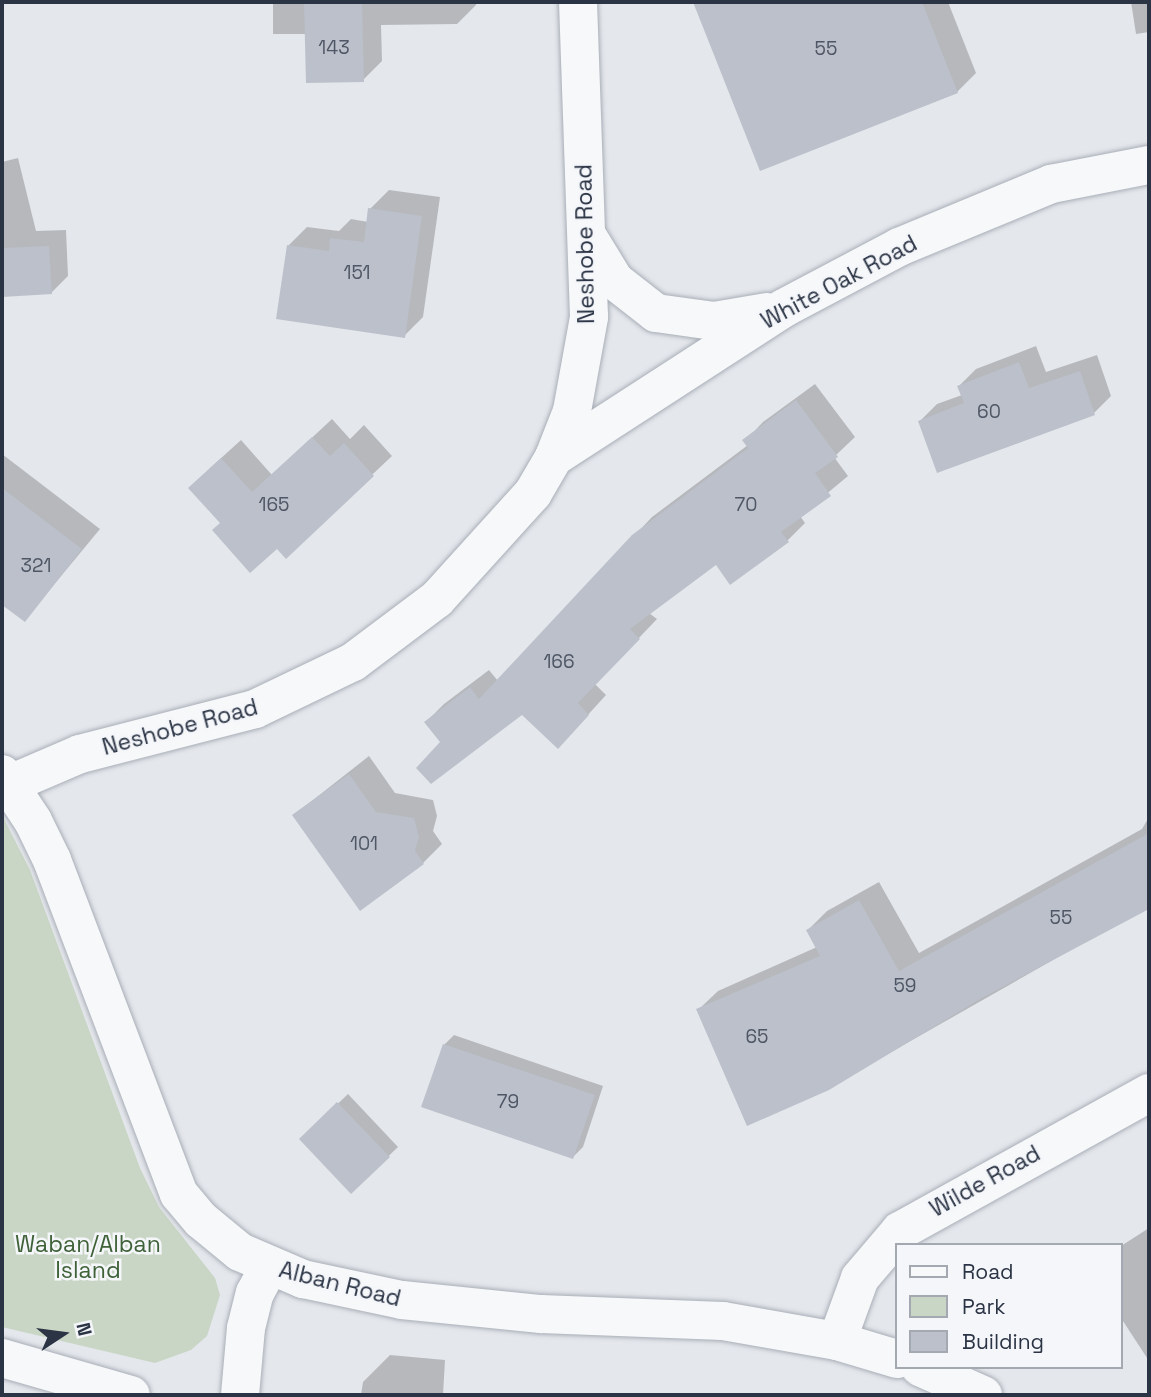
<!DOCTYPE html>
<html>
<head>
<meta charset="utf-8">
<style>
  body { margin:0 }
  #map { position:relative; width:1151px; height:1397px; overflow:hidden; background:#e4e7ec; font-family:"Space Grotesk",sans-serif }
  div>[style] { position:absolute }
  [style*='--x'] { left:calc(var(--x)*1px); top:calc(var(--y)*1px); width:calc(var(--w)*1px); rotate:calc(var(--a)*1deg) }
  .green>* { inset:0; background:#c9d6c5 }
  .shadow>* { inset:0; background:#0003 }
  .building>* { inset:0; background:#bbc0ca }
  .roads { filter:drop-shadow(0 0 2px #a9aeb7) drop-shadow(0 0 2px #a9aeb7) }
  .minor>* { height:38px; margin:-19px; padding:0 19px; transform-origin:19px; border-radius:19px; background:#f7f8fa }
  span { translate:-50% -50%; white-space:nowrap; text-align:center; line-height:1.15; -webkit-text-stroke:5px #f4f6f9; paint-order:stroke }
  .number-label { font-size:19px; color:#4f5766 }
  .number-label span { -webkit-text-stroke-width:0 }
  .street-label { font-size:23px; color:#2b3445 }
  .park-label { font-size:23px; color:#3f6138 }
  .frame { position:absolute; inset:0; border:4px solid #2b3445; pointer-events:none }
  .legend { position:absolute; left:895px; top:1243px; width:228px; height:126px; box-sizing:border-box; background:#f4f6f9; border:2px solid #a4a8b1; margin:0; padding:9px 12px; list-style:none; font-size:21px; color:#2b3445 }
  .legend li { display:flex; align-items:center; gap:14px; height:35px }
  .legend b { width:35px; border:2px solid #a4a8b1 }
  .north { position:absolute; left:28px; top:1299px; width:70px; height:70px; -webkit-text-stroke:5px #f4f6f9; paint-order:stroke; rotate:77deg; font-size:19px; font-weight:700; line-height:28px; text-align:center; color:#2b3445 }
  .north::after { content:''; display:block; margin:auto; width:24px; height:32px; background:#2b3445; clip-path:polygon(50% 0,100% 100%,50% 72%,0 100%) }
</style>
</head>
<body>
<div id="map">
  <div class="green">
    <i style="clip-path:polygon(2px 815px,30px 870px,140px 1168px,159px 1207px,215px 1278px,220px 1295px,207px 1336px,191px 1350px,155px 1363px,2px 1327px)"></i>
  </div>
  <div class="shadow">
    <i style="clip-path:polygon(273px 2px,476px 2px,476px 5px,457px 24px,381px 25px,382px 61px,363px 80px,307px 34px,273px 34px)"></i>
    <i style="clip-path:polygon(699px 2px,948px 2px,976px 73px,957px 92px,696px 4px)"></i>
    <i style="clip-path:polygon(1131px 2px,1149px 2px,1149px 32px,1136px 34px)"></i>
    <i style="clip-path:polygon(18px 158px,36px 231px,66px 230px,68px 276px,51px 293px,2px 295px,2px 162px)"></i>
    <i style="clip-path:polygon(389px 190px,440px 197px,423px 317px,404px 336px,288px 246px,307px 227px,339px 231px,351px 219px,368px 222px,370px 209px)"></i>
    <i style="clip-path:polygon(1036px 346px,1046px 372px,1097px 355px,1111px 396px,1094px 413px,920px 421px,937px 404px,962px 395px,959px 386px,976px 369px)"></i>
    <i style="clip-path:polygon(815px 384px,855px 437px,834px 457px,848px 476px,800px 516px,805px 523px,787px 541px,716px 563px,649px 613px,657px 619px,595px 684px,606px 695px,576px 728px,522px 712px,442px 742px,426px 722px,444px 704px,489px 670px,498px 681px,652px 517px,748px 445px,745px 441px,763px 422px)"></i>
    <i style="clip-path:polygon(332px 419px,350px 439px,364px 425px,392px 456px,286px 556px,278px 546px,222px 523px,209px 469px,241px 440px,272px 475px)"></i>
    <i style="clip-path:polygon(2px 454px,100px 529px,28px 616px,2px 596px)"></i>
    <i style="clip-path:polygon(369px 756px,395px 793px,433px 800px,437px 816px,433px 831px,442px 844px,423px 863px,294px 815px)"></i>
    <i style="clip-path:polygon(1149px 817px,1149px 900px,1125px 919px,828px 1088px,698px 1010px,718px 991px,817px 947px,808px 930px,827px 911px,879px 882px,919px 953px,1142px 829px)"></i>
    <i style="clip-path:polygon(454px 1035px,603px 1086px,583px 1147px,573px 1157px,444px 1045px)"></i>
    <i style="clip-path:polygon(348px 1094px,398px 1147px,351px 1192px,301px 1139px)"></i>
    <i style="clip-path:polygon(1149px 1228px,1149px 1361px,1121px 1318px,1121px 1246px)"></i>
    <i style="clip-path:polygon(390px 1355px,445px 1360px,443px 1395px,361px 1395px,363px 1382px)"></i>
  </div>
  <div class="building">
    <i style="clip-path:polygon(304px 2px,362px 2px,364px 82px,306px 83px)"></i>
    <i style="clip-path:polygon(693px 2px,922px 2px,958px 93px,760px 171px)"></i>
    <i style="clip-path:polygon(368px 208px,422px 216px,405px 338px,276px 319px,287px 245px,329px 251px,330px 238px,364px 242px)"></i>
    <i style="clip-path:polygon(49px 246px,52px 294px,2px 297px,2px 248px)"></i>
    <i style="clip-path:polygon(1019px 362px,1029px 388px,1080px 371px,1095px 415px,937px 473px,918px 421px,964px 403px,957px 386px)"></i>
    <i style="clip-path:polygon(796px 400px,838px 457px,815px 473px,831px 496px,781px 532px,789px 542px,730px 585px,716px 565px,630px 629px,640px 639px,578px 703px,589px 715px,558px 749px,522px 715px,431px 784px,416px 768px,440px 742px,424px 722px,470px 687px,479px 699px,632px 535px,748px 448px,742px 440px)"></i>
    <i style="clip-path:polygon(312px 437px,330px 456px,344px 443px,374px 476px,286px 559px,277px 549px,250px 573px,212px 530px,220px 523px,188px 488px,221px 458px,252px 492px)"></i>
    <i style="clip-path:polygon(2px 488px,82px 549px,25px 622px,2px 605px)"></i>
    <i style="clip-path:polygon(349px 774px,376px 812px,414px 818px,419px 837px,415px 851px,424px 864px,360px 911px,292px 815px)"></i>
    <i style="clip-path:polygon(1149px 833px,1149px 909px,980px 999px,829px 1090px,747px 1126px,696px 1009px,820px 956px,806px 930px,859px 900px,899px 971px)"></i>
    <i style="clip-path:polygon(443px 1044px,595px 1095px,573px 1159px,421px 1107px)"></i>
    <i style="clip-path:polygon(337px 1102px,390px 1157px,351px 1194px,299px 1139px)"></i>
  </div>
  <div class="roads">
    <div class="minor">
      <i style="--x:588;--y:237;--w:52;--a:58.5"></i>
      <i style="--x:615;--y:281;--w:52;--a:38"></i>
      <i style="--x:656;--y:313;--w:59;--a:7.9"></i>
      <i style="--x:714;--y:321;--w:54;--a:-9.6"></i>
      <i style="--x:554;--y:457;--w:274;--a:-32.9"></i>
      <i style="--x:784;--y:308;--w:130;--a:-27.9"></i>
      <i style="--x:899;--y:247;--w:165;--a:-22.5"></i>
      <i style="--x:1051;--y:184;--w:100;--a:-11"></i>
      <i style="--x:2;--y:774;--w:56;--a:56.6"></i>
      <i style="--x:33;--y:821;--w:43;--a:64"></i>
      <i style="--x:52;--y:860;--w:357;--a:69.2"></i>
      <i style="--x:179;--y:1194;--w:34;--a:50"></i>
      <i style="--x:201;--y:1220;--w:50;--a:39.4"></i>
      <i style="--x:240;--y:1252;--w:69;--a:23.2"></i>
      <i style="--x:303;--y:1279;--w:101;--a:12"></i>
      <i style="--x:402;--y:1300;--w:140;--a:5.8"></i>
      <i style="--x:541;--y:1314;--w:182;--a:2.2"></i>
      <i style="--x:723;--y:1321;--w:116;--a:10"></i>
      <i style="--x:837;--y:1341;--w:63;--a:16.7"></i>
      <i style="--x:10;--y:784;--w:76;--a:-23.2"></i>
      <i style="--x:80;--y:754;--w:181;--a:-14.4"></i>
      <i style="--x:255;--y:709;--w:109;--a:-25.6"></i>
      <i style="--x:353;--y:662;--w:105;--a:-36.9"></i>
      <i style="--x:437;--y:599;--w:143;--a:-47.8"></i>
      <i style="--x:533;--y:493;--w:42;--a:-59.7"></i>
      <i style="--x:554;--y:457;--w:49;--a:-68.6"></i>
      <i style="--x:572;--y:411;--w:96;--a:-79.7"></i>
      <i style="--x:589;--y:317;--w:315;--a:-92"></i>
      <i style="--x:837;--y:1341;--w:67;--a:-69.9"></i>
      <i style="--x:860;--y:1278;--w:62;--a:-49.6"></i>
      <i style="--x:900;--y:1231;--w:285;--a:-29"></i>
      <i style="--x:2;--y:1358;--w:134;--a:16"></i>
      <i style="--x:920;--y:1367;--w:69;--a:24"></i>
      <i style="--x:240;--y:1395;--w:67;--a:-84.9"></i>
      <i style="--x:246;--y:1328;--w:36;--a:-76"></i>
      <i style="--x:255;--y:1293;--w:30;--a:-62"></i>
    </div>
  </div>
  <div class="number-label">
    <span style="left:334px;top:48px">143</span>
    <span style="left:826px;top:49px">55</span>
    <span style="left:357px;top:273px">151</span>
    <span style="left:989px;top:412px">60</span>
    <span style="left:274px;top:505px">165</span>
    <span style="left:746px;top:505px">70</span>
    <span style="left:36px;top:566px">321</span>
    <span style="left:559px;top:662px">166</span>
    <span style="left:364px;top:844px">101</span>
    <span style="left:1061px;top:918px">55</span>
    <span style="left:905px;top:986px">59</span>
    <span style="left:757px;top:1037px">65</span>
    <span style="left:508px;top:1102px">79</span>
  </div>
  <div class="street-label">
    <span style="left:585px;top:244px;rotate:-91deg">Neshobe Road</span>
    <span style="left:839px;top:282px;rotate:-28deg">White Oak Road</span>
    <span style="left:180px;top:727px;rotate:-15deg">Neshobe Road</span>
    <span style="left:985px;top:1181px;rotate:-29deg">Wilde Road</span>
    <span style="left:340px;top:1284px;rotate:14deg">Alban Road</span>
  </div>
  <div class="park-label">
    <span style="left:88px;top:1257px">Waban/Alban<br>Island</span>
  </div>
  <div class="frame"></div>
  <ul class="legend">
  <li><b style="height:9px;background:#f7f8fa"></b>Road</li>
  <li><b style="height:19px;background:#c9d6c5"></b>Park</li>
  <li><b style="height:19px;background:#bbc0ca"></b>Building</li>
  </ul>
  <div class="north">N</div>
</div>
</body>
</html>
